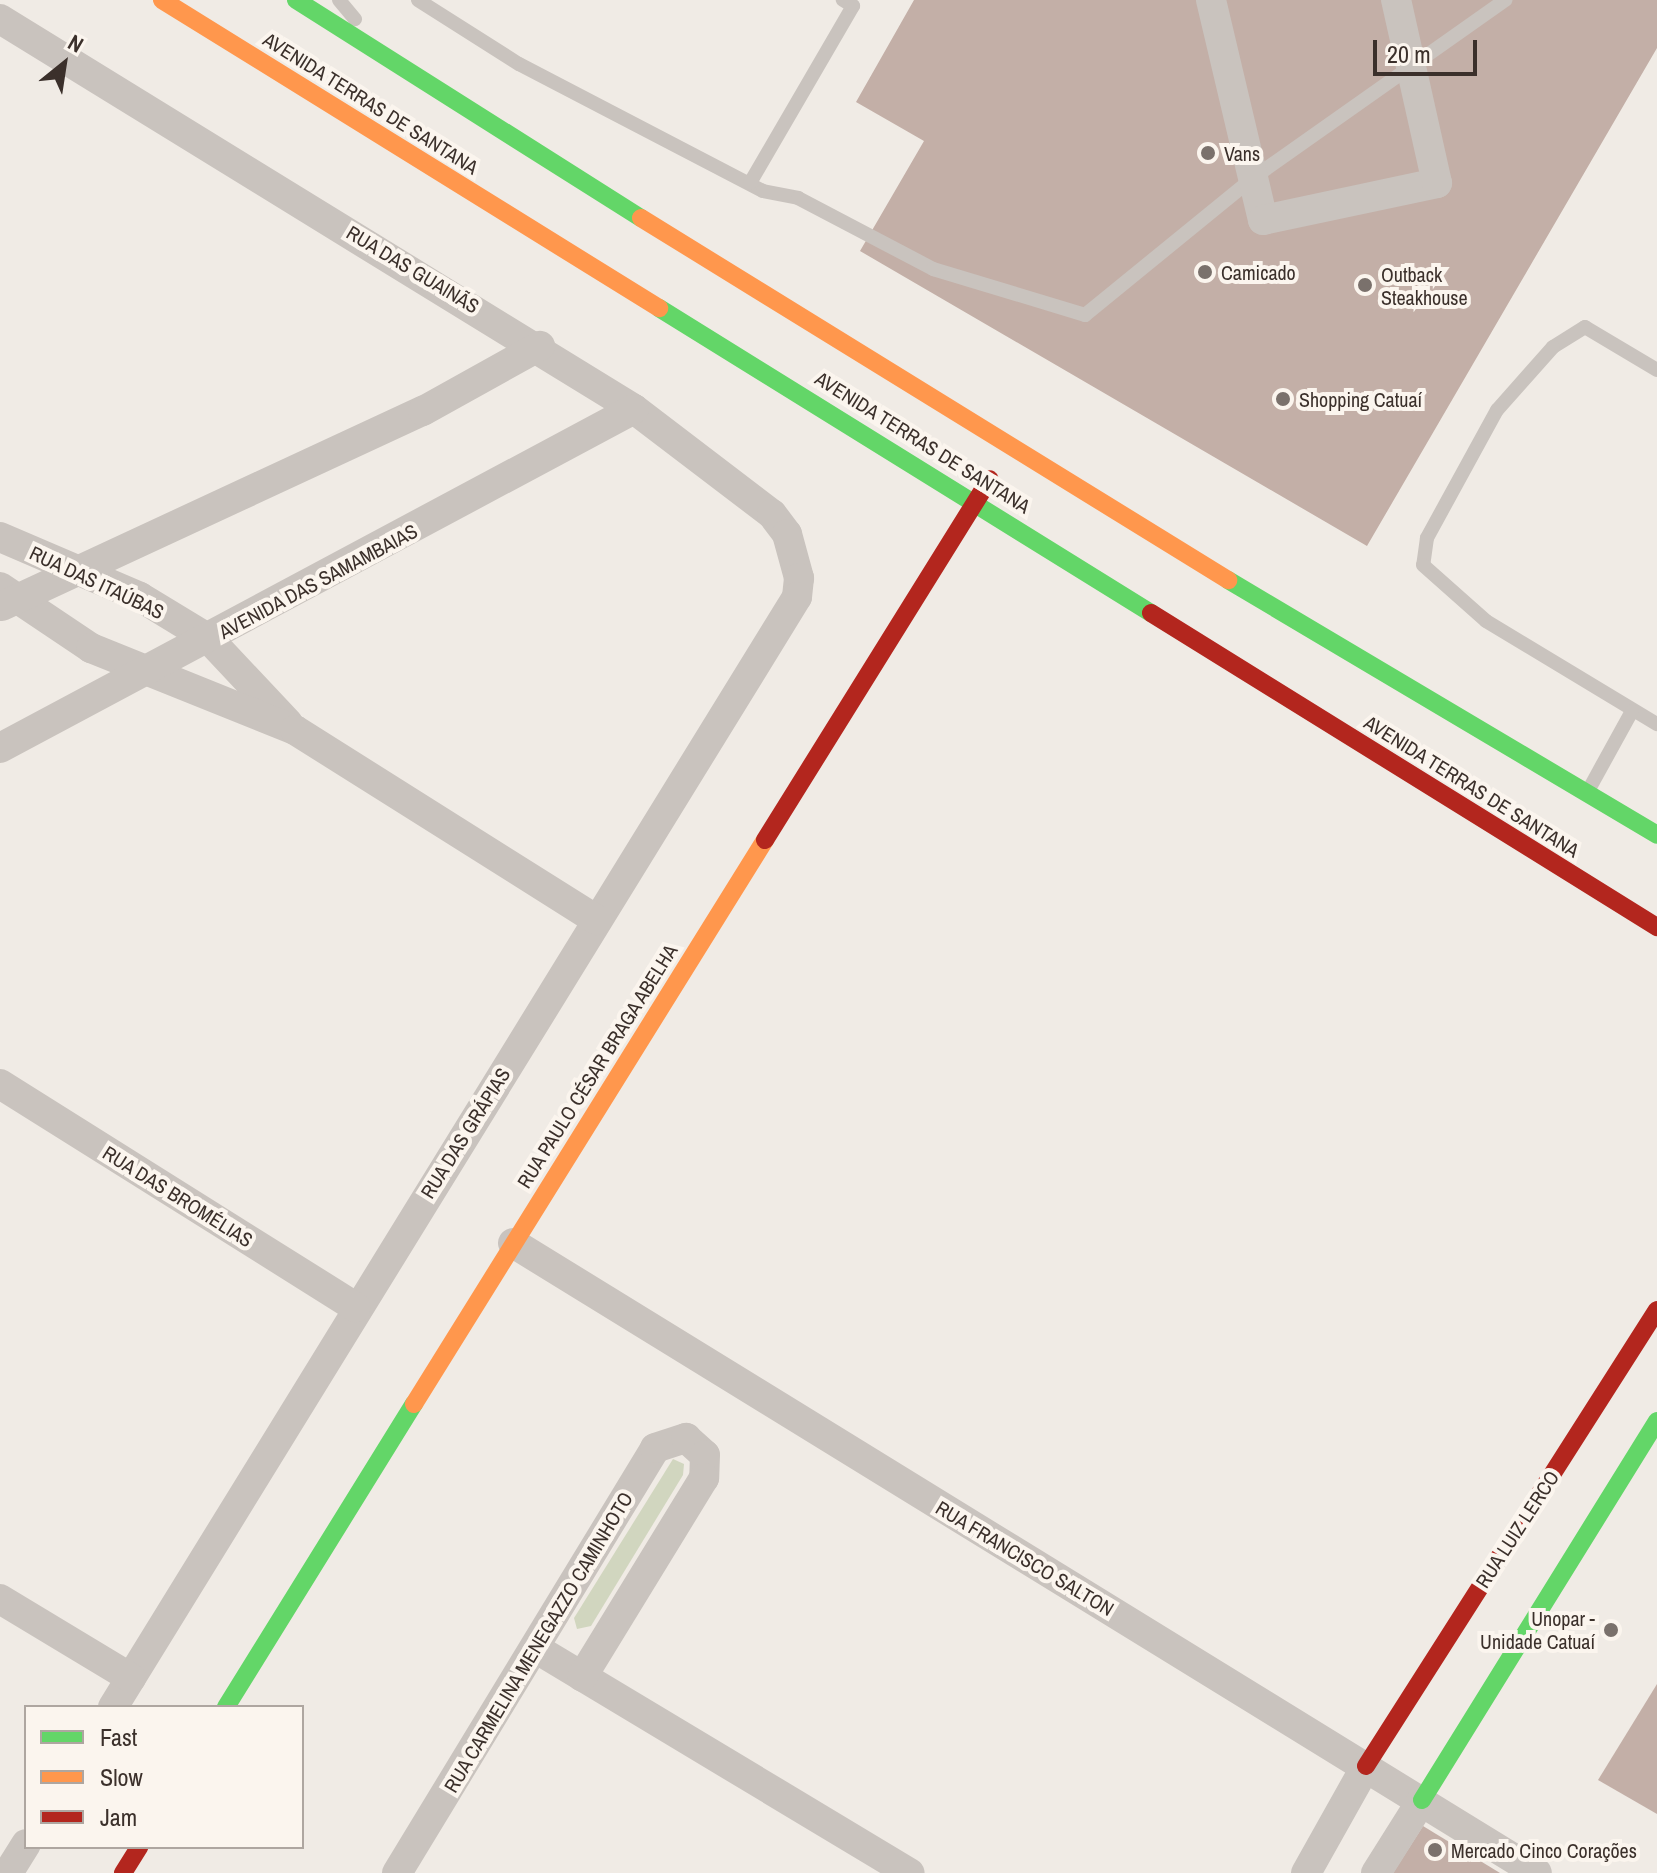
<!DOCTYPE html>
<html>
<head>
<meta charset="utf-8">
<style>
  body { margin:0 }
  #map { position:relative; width:1657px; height:1873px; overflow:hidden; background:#f0ebe5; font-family:"Archivo Narrow",sans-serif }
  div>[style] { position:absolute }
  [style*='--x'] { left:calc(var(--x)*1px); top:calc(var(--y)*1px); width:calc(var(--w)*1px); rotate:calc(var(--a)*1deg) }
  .green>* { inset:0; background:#d1d6bf }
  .building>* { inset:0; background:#c3afa7 }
  .lane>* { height:14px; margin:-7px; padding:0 7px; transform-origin:7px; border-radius:7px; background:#c9c3be }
  .street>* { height:30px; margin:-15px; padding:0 15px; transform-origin:15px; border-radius:15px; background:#c9c3be }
  .fast>* { height:18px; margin:-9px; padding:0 9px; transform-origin:9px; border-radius:9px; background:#63d668 }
  .slow>* { height:18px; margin:-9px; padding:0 9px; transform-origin:9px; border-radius:9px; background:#ff974d }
  .jam>* { height:18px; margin:-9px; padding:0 9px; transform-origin:9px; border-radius:9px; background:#b3261e }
  .dots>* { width:22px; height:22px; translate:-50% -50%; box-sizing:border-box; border:4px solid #fbf5ee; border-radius:50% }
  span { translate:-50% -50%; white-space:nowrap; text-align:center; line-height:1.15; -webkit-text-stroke:8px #fbf5ee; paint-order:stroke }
  .street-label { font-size:20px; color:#3b302b }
  .poi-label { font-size:20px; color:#3b302b }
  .left { translate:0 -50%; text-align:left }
  .right { translate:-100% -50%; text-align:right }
  .legend { position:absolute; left:24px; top:1705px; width:280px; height:144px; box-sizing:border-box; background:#fbf5ee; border:2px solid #aea6a0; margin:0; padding:10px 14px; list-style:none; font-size:24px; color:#3b302b }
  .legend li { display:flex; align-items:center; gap:16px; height:40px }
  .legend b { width:40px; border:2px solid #aea6a0 }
  .north { position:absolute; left:24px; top:24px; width:80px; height:80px; -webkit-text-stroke:6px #fbf5ee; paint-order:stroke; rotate:30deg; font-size:22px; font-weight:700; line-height:32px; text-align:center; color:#3b302b }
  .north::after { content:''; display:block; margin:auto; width:28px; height:36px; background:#3b302b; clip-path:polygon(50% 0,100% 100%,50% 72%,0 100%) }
  .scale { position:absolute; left:1373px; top:40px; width:104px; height:36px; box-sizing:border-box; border:4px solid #3b302b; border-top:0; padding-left:10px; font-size:24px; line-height:28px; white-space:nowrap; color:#3b302b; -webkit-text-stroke:6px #fbf5ee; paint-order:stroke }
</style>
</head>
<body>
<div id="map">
  <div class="green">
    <i style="clip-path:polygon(673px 1459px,684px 1464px,683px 1475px,591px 1626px,577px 1629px,574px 1618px)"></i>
  </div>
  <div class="building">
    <i style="clip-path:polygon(914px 0,1657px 0,1657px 48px,1367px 546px,860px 251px,924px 141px,856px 102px)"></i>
    <i style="clip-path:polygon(1657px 1684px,1657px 1814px,1598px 1780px)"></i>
    <i style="clip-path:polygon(1423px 1826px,1500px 1873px,1393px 1873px)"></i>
  </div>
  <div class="lane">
    <i style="--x:339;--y:0;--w:25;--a:50"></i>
    <i style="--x:418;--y:0;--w:120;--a:32.4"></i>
    <i style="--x:519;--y:64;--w:275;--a:27.5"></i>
    <i style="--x:763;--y:191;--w:36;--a:11"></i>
    <i style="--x:798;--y:198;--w:153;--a:27.7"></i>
    <i style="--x:933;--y:269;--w:159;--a:16.8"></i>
    <i style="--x:1085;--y:315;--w:217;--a:-39.2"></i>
    <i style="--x:1253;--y:178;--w:309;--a:-35.2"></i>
    <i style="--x:750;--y:183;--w:205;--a:-59.8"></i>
    <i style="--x:853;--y:6;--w:12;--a:-149"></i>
    <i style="--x:1657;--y:370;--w:84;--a:-149.2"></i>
    <i style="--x:1585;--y:327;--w:38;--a:148"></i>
    <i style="--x:1553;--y:347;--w:84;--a:131.6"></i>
    <i style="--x:1497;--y:410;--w:146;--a:118.7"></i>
    <i style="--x:1427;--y:538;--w:27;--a:98"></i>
    <i style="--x:1423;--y:565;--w:84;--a:41.6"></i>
    <i style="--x:1486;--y:621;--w:200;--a:31.1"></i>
    <i style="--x:1588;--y:791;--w:91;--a:-61.2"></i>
  </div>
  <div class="street">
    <i style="--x:1211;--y:0;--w:226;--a:76.7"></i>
    <i style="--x:1263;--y:220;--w:178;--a:-12"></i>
    <i style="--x:1437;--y:183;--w:188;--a:-102.6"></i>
    <i style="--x:0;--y:19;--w:744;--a:31.6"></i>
    <i style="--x:634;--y:409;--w:173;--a:37.3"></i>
    <i style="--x:772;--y:514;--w:25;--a:53"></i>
    <i style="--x:787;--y:534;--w:46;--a:74.7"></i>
    <i style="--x:799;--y:578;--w:19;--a:96"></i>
    <i style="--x:797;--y:597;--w:1304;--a:121.64"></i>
    <i style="--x:0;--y:537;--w:152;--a:23.2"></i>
    <i style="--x:140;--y:597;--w:81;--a:31.3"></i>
    <i style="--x:209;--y:639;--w:115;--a:46.8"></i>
    <i style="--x:0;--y:587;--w:110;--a:33.8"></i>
    <i style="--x:91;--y:648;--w:220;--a:21.9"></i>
    <i style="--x:295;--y:730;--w:357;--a:32.2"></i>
    <i style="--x:2;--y:606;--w:464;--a:-24.9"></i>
    <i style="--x:423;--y:411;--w:134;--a:-29.1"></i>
    <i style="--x:0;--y:748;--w:719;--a:-28.13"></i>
    <i style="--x:0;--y:1084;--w:420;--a:32.1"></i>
    <i style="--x:513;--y:1243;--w:1202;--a:31.6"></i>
    <i style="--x:0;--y:1599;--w:153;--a:31.1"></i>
    <i style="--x:535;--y:1648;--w:437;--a:31"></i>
    <i style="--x:8;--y:1873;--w:34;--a:-58"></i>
    <i style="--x:397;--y:1873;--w:497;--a:-58.7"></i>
    <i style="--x:655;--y:1448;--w:33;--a:-18"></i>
    <i style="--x:686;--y:1438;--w:25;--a:42"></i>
    <i style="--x:705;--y:1455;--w:23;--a:92"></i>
    <i style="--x:704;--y:1478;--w:233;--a:121.5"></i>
    <i style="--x:1306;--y:1873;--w:123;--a:-60.7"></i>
    <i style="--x:1376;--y:1873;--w:86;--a:-57.8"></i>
  </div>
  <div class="fast">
    <i style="--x:296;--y:0;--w:408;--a:32.3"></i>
    <i style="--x:659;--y:308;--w:579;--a:31.8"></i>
    <i style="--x:1228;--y:580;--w:499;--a:30.7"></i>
    <i style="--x:226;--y:1707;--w:357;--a:-58.2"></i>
    <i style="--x:1422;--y:1800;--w:446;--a:-58.2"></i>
  </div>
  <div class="slow">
    <i style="--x:162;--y:0;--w:585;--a:31.79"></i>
    <i style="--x:641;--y:218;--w:690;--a:31.66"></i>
    <i style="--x:414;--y:1404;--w:664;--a:-58.1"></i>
  </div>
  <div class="jam">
    <i style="--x:1151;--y:613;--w:596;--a:31.82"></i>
    <i style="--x:765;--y:840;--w:425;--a:-58.1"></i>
    <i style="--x:1366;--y:1766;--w:541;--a:-57.46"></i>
    <i style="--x:123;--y:1873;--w:31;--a:-58"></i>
  </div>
  <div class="dots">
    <i style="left:1208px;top:153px;background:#7a716c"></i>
    <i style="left:1205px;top:272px;background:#7a716c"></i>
    <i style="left:1365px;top:285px;background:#7a716c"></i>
    <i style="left:1283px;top:399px;background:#7a716c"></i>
    <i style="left:1611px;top:1630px;background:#7a716c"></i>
    <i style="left:1435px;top:1850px;background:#7a716c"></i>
  </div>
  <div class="street-label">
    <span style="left:371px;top:103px;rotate:32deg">AVENIDA TERRAS DE SANTANA</span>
    <span style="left:413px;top:269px;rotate:31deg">RUA DAS GUAINÃS</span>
    <span style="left:923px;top:442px;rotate:32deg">AVENIDA TERRAS DE SANTANA</span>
    <span style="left:318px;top:581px;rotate:-28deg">AVENIDA DAS SAMAMBAIAS</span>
    <span style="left:97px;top:582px;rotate:25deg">RUA DAS ITAÚBAS</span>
    <span style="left:1472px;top:786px;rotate:32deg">AVENIDA TERRAS DE SANTANA</span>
    <span style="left:597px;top:1066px;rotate:-58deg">RUA PAULO CÉSAR BRAGA ABELHA</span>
    <span style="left:465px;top:1133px;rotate:-58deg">RUA DAS GRÁPIAS</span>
    <span style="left:178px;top:1196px;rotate:32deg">RUA DAS BROMÉLIAS</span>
    <span style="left:1517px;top:1529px;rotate:-57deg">RUA LUIZ LERCO</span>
    <span style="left:1025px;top:1558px;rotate:31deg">RUA FRANCISCO SALTON</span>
    <span style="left:538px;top:1642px;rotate:-59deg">RUA CARMELINA MENEGAZZO CAMINHOTO</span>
  </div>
  <div class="poi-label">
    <span class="left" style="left:1224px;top:153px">Vans</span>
    <span class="left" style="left:1221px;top:272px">Camicado</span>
    <span class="left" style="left:1381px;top:286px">Outback<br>Steakhouse</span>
    <span class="left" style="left:1299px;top:399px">Shopping Catuaí</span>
    <span class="right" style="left:1595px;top:1630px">Unopar -<br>Unidade Catuaí</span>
    <span class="left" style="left:1451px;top:1850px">Mercado Cinco Corações</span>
  </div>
  <ul class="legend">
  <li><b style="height:10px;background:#63d668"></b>Fast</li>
  <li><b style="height:10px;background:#ff974d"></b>Slow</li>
  <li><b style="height:10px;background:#b3261e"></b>Jam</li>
  </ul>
  <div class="north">N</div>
  <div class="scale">20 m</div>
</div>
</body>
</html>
